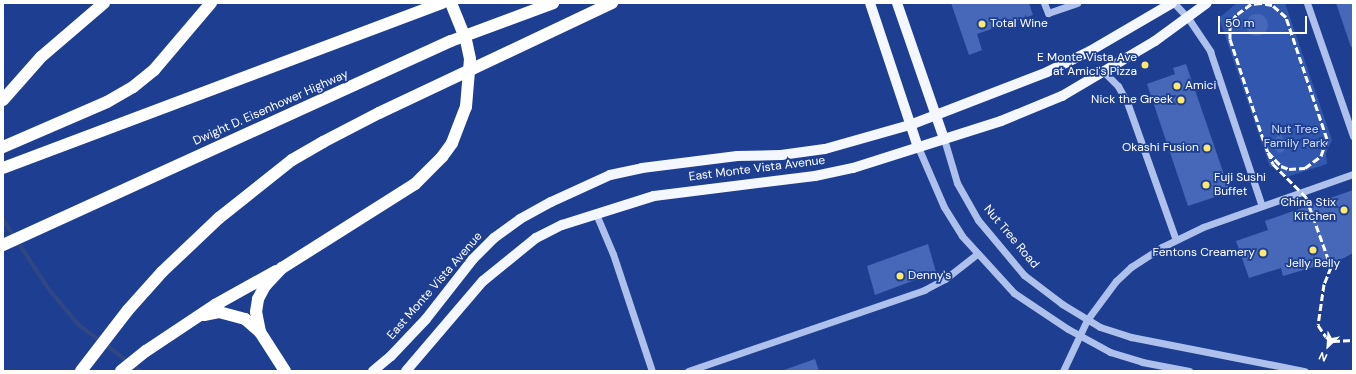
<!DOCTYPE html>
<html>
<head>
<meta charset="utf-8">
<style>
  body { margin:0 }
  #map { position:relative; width:1356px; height:374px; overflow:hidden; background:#1e3f91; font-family:"DM Sans",sans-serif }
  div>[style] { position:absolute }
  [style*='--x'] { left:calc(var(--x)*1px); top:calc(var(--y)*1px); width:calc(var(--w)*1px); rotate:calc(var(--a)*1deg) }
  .green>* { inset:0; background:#3257ae }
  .stream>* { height:3.5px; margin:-1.75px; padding:0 1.75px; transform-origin:1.75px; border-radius:1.75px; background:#304784 }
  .building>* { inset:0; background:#4768b8 }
  .round { border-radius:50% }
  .minor>* { height:7px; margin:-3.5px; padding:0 3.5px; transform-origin:3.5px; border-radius:3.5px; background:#aec1ed }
  .major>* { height:10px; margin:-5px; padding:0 5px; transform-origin:5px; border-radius:5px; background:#f5f7ff }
  .highway>* { height:12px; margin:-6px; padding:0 6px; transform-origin:6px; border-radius:6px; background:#fff }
  .rail>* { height:3px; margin-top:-1.5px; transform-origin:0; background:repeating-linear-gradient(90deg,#fff 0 7px,transparent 0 10px) }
  .highway-bridge>* { height:12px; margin:-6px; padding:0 6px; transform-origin:6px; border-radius:6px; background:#fff }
  .dots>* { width:11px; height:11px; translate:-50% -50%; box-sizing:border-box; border:2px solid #1e3f91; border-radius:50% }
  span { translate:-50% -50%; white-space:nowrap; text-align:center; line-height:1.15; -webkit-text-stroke:3.5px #1e3f91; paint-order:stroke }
  .poi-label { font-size:12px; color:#fff }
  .left { translate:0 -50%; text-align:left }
  .right { translate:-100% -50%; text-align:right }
  .street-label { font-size:12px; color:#fff }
  .park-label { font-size:12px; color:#d4dffa }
  .frame { position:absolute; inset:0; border:4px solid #fff; pointer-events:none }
  .north { position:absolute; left:1308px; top:326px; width:40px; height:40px; -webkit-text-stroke:3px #1e3f91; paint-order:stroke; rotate:205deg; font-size:11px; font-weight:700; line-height:16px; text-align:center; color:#fff }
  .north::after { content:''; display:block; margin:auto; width:14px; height:18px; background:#fff; clip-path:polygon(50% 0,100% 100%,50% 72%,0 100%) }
  .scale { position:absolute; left:1218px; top:16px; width:89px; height:18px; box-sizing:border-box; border:2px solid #fff; border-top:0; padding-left:5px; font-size:12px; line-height:14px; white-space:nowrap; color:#fff; -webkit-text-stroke:3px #1e3f91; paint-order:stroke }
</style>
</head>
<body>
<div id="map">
  <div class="green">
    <i style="clip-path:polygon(1237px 3px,1285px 3px,1332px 140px,1326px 153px,1327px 164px,1287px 177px,1275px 165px,1270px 167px,1219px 18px)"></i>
  </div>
  <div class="stream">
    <i style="--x:3;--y:219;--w:84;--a:56.7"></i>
    <i style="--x:49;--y:289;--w:47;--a:50.2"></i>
    <i style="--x:79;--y:325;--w:77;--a:36.6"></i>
  </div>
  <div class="building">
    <i style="clip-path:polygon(951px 3px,1029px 3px,1033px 15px,977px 34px,982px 50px,969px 55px)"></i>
    <i style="clip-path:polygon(1336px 3px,1353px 3px,1353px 47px,1351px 47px)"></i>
    <i class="round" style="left:1246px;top:14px;width:22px;height:22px"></i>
    <i style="clip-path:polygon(1186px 64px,1230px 192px,1188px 206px,1147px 84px,1175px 74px,1173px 68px)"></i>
    <i style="clip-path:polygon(1280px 132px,1286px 146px,1283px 152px,1279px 153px,1271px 146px)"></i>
    <i style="clip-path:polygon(1353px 190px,1353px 253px,1344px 258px,1283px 276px,1281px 268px,1249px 278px,1236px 241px,1268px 230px,1265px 221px)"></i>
    <i style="clip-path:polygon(928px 244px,936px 272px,875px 295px,867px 266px)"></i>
    <i style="clip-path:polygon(815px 359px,819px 371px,784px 371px,784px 370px)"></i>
  </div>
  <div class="minor">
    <i style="--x:1044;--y:3;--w:11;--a:68"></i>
    <i style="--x:1048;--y:13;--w:31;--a:-19"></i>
    <i style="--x:1174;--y:3;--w:21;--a:47"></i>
    <i style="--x:1188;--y:18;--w:40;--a:56"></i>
    <i style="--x:1210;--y:51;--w:163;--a:71.5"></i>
    <i style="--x:1307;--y:3;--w:141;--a:70.9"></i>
    <i style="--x:1104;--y:72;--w:20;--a:45"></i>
    <i style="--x:1118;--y:86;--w:18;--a:61"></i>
    <i style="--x:1127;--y:102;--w:146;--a:70.5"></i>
    <i style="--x:944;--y:139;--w:46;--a:73.5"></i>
    <i style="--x:957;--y:183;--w:43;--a:60.4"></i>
    <i style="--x:978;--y:220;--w:72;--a:50.1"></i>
    <i style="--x:1024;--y:275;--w:48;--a:37.3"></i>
    <i style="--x:1062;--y:304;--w:44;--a:31.2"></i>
    <i style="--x:1100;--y:327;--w:33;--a:18"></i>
    <i style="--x:1131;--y:337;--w:177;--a:11.1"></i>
    <i style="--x:918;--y:147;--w:65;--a:66.6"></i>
    <i style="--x:944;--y:207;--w:34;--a:58"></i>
    <i style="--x:962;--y:236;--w:77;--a:47.6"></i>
    <i style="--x:1014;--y:293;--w:65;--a:33.7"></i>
    <i style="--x:1068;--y:329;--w:48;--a:28.7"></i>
    <i style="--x:1110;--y:352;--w:34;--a:17"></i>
    <i style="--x:1142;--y:362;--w:48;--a:10.8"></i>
    <i style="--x:596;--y:214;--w:43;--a:67"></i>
    <i style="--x:613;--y:254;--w:123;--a:71.6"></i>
    <i style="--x:688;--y:371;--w:250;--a:-18.9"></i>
    <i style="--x:924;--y:290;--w:24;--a:-28"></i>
    <i style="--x:945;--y:279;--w:41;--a:-38"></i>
    <i style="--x:1063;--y:371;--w:56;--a:-64.8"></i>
    <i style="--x:1087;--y:320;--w:49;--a:-53.4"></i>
    <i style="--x:1116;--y:281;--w:21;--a:-43"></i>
    <i style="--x:1131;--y:267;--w:37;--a:-33"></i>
    <i style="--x:1162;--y:247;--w:46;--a:-26"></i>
    <i style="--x:1203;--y:227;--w:159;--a:-19.5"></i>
  </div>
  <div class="major">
    <i style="--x:870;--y:3;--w:152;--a:71.6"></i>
    <i style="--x:897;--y:3;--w:144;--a:70.9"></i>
    <i style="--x:373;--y:371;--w:23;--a:-40"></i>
    <i style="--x:391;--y:356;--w:51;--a:-46.6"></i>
    <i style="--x:426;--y:319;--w:76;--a:-51.9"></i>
    <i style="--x:473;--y:259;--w:30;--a:-45"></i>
    <i style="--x:494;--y:238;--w:32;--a:-36"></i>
    <i style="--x:520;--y:219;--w:35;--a:-29"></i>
    <i style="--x:551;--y:202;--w:65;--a:-24.6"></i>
    <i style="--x:610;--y:175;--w:33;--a:-12"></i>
    <i style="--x:642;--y:168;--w:96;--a:-7.2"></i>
    <i style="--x:737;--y:156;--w:44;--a:-1.3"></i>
    <i style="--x:781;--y:155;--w:44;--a:-7.8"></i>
    <i style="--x:825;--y:149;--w:88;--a:-15.8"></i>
    <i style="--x:910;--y:125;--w:147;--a:-21.1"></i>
    <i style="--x:1047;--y:72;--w:48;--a:-26"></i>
    <i style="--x:1090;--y:51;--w:95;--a:-30.3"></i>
    <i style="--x:406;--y:371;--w:118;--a:-49.5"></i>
    <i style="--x:483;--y:281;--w:68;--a:-39.1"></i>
    <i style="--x:536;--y:238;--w:29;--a:-27"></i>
    <i style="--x:562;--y:225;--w:96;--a:-17.5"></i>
    <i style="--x:654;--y:196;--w:162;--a:-7.1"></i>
    <i style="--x:815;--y:176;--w:39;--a:-12"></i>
    <i style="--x:853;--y:168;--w:155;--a:-17.6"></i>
    <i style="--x:1001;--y:121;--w:66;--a:-22.3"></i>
    <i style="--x:1062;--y:96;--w:108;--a:-30.6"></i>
    <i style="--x:1155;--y:41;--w:64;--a:-36.2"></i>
  </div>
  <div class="highway">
    <i style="--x:3;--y:100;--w:57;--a:-48.5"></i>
    <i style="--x:41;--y:57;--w:83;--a:-40.6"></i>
    <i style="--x:3;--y:147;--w:113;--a:-23.4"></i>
    <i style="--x:107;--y:102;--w:30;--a:-30"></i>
    <i style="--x:133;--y:87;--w:27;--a:-39"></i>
    <i style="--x:154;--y:70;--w:88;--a:-49.6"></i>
    <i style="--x:3;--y:168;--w:469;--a:-20.6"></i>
    <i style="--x:3;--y:245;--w:492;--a:-24.5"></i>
    <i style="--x:451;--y:41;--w:109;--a:-20.4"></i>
    <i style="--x:204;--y:315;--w:15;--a:-11"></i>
    <i style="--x:219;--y:312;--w:27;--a:15"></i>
    <i style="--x:245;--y:319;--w:20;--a:41"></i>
    <i style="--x:260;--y:332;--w:46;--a:57.3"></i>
    <i style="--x:260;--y:332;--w:20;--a:-101"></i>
    <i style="--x:256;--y:312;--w:13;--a:-81"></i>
    <i style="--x:258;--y:299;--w:15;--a:-62"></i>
    <i style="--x:265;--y:286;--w:25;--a:-47"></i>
    <i style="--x:282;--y:268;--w:157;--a:-32.3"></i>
    <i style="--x:415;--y:184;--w:38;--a:-45"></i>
    <i style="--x:442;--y:157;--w:17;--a:-54"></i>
    <i style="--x:452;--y:143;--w:39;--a:-69"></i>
    <i style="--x:81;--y:371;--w:77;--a:-52.4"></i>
    <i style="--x:128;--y:310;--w:51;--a:-48.2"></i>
    <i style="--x:162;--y:272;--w:79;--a:-43.5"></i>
    <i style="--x:219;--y:218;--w:93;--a:-38.5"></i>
    <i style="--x:292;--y:160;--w:36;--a:-30"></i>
    <i style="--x:323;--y:142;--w:63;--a:-27.4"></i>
    <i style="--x:379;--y:113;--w:258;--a:-25.3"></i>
    <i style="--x:121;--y:371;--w:32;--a:-39"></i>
    <i style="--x:146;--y:351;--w:83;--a:-33.7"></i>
    <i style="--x:215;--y:305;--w:70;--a:-29.1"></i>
  </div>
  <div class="rail">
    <i style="--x:1268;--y:152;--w:19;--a:47"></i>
    <i style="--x:1281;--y:166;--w:9;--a:21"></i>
    <i style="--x:1289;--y:169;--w:16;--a:-4"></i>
    <i style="--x:1305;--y:168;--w:20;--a:-37"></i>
    <i style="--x:1321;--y:156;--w:18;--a:-71"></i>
    <i style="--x:1327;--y:139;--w:129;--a:-108.6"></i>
    <i style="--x:1286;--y:17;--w:18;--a:-139"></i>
    <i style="--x:1272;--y:5;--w:11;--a:-170"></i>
    <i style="--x:1261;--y:3;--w:10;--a:174"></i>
    <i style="--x:1251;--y:4;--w:19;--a:144"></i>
    <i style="--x:1236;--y:15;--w:11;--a:124"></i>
    <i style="--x:1230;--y:24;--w:15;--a:90"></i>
    <i style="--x:1230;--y:39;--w:112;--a:71.7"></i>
    <i style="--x:1265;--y:145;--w:8;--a:67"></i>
    <i style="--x:1268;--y:152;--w:13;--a:67"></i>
    <i style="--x:1273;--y:164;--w:47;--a:45"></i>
    <i style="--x:1306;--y:197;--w:74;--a:70.3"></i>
    <i style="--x:1331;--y:267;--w:18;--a:112"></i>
    <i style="--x:1324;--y:284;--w:41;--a:98.3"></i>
    <i style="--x:1318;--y:325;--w:14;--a:56"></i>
    <i style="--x:1326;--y:337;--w:8;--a:30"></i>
    <i style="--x:1333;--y:341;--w:20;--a:-3"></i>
  </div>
  <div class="highway-bridge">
    <i style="--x:451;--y:3;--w:40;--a:68"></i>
    <i style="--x:466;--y:40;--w:19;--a:78"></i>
    <i style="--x:470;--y:59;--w:48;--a:94.8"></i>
  </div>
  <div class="dots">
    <i style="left:982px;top:24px;background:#fce96e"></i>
    <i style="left:1145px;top:65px;background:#fce96e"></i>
    <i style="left:1177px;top:86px;background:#fce96e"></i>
    <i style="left:1181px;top:100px;background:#fce96e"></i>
    <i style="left:1207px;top:148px;background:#fce96e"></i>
    <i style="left:1206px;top:185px;background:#fce96e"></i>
    <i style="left:1344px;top:210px;background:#fce96e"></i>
    <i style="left:1313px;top:250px;background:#fce96e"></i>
    <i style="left:1263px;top:253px;background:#fce96e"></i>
    <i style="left:900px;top:276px;background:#fce96e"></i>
  </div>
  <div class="poi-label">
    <span class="left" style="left:990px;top:24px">Total Wine</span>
    <span class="right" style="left:1137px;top:65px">E Monte Vista Ave<br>at Amici's Pizza</span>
    <span class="left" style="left:1185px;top:86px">Amici</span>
    <span class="right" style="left:1173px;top:100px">Nick the Greek</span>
    <span class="right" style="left:1199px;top:148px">Okashi Fusion</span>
    <span class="left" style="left:1214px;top:185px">Fuji Sushi<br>Buffet</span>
    <span class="right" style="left:1336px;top:210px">China Stix<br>Kitchen</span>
    <span class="right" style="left:1255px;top:253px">Fentons Creamery</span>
    <span style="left:1313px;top:264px">Jelly Belly</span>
    <span class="left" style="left:908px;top:276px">Denny's</span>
  </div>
  <div class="street-label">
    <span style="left:271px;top:108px;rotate:-24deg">Dwight D. Eisenhower Highway</span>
    <span style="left:757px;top:169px;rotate:-7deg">East Monte Vista Avenue</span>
    <span style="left:1011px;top:237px;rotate:50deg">Nut Tree Road</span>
    <span style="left:435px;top:286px;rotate:-49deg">East Monte Vista Avenue</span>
  </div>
  <div class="park-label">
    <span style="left:1295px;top:137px">Nut Tree<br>Family Park</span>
  </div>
  <div class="frame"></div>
  <div class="north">N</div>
  <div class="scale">50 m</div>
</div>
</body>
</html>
